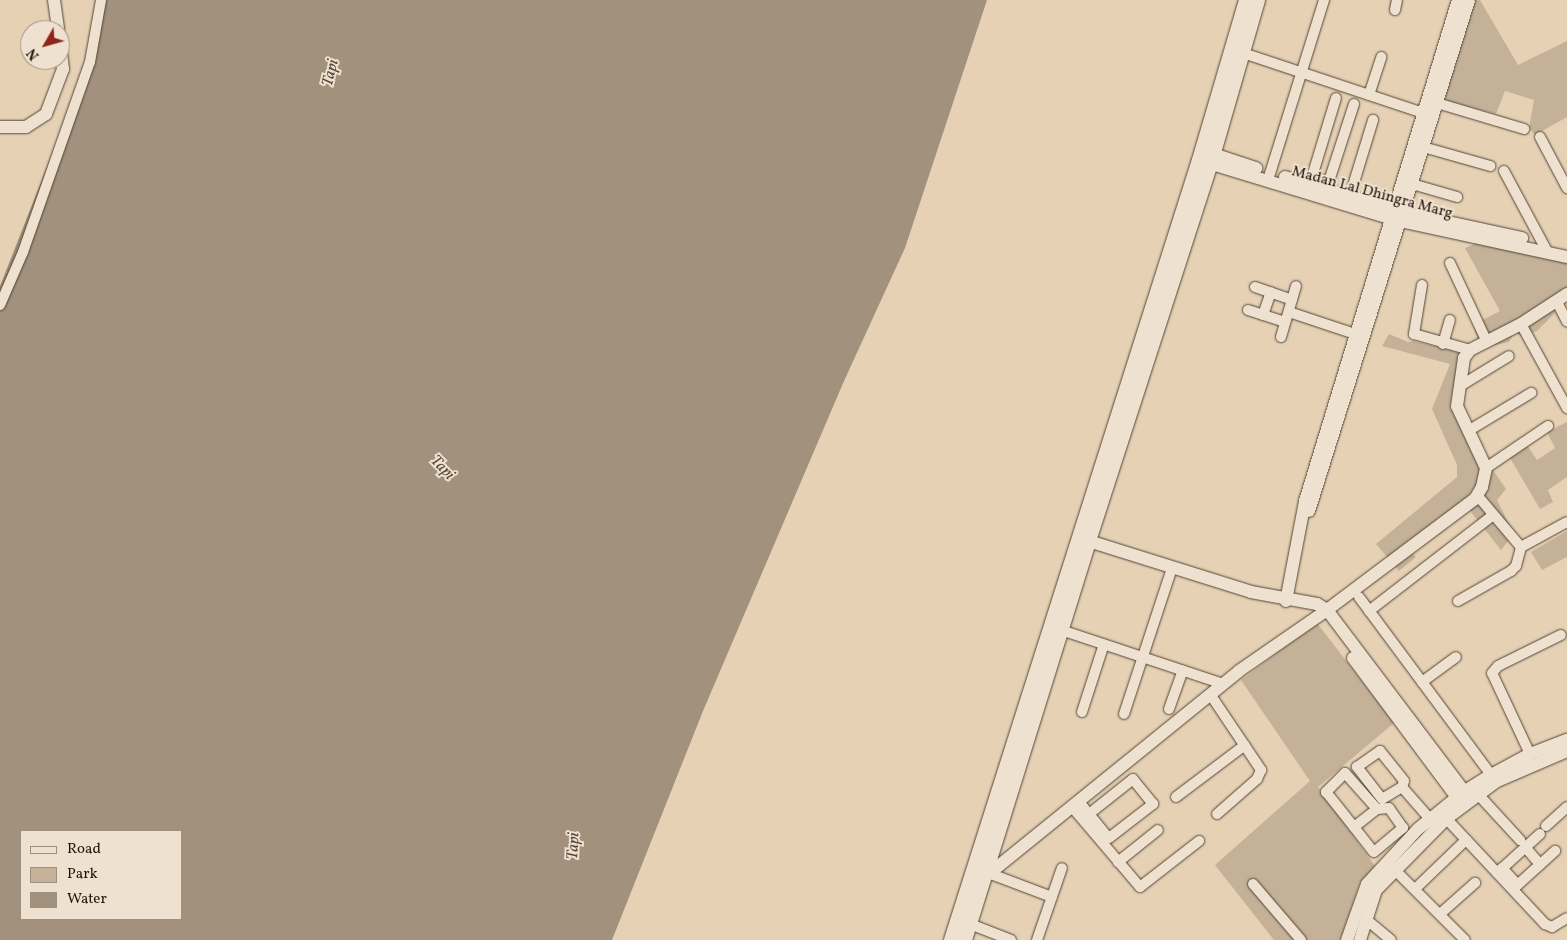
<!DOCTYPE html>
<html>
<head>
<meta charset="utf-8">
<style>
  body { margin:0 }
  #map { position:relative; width:1567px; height:940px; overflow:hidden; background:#e6d1b5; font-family:Vollkorn,serif }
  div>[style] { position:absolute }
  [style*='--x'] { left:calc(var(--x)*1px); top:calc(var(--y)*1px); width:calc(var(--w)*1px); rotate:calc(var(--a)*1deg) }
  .green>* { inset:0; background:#c4b198 }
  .water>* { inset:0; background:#a2917c }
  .roads { filter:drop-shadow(0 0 1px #514536) drop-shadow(0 0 1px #514536) }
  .minor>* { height:10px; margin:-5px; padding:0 5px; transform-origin:5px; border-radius:5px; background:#efe1cf }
  .tertiary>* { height:12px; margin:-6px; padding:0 6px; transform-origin:6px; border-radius:6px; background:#efe1cf }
  .secondary>* { height:14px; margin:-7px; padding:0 7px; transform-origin:7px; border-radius:7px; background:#efe1cf }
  span { translate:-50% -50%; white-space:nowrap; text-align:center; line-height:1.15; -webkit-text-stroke:4px #efe1cf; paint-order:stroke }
  .street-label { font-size:15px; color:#1f160c }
  .water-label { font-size:16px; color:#534739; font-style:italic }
  .legend { position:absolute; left:20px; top:830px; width:162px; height:90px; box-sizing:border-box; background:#efe1cf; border:1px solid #9c9081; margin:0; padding:6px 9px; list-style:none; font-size:15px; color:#1f160c }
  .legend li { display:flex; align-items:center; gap:10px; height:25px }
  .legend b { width:25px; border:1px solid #9c9081 }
  .north { position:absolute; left:20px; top:20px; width:50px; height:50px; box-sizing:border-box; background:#efe1cf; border:1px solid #9c9081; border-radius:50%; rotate:232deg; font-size:14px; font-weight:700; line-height:20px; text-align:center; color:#1f160c }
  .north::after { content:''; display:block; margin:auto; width:18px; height:22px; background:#8f2418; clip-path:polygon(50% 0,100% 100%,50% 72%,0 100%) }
</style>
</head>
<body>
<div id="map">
  <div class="green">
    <i style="clip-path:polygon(1475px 0,1480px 0,1518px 65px,1567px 41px,1567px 117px,1535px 135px,1529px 128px,1534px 100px,1505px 91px,1496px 114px,1447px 101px,1444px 93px)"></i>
    <i style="clip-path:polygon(1479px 242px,1567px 261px,1567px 290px,1552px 301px,1555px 313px,1537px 331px,1522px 337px,1515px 332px,1509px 342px,1491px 346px,1478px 340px,1473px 325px,1500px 311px,1465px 248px)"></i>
    <i style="clip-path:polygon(1389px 334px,1408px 342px,1414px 341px,1460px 353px,1450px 407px,1480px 465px,1490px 473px,1493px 470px,1506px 489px,1497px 500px,1514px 534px,1501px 550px,1463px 502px,1407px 547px,1416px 557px,1399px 571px,1376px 544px,1457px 477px,1457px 465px,1432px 409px,1450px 364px,1382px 346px)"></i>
    <i style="clip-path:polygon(1567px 422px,1567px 477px,1548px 490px,1553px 502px,1540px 509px,1510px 458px,1527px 445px,1537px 460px,1555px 448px,1547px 432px)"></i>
    <i style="clip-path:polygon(1567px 531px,1567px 557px,1542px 570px,1531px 552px)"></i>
    <i style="clip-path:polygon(1317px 623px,1394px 723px,1318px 787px,1375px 866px,1360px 883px,1340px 940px,1274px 940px,1215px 865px,1310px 781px,1241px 680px)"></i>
  </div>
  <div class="water">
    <i style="clip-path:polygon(evenodd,97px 0,987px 0,905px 248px,844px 381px,703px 711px,612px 940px,0 940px,0 286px,84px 73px,97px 0,21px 831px,181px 831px,181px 919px,21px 919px,21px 831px)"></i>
  </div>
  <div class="roads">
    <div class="minor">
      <i style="--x:1395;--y:10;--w:10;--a:-79"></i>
      <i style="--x:1243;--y:53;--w:190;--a:18.4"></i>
      <i style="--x:1369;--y:95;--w:40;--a:-72"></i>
      <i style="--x:1437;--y:103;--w:91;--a:16.6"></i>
      <i style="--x:1540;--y:137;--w:58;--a:62.1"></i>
      <i style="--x:1423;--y:147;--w:70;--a:15.8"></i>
      <i style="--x:1504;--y:171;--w:93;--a:61.8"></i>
      <i style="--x:1312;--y:178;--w:17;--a:10"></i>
      <i style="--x:1329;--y:181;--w:81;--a:-72"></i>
      <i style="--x:1268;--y:180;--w:189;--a:-72.7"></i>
      <i style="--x:1412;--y:184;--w:47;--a:16.1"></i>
      <i style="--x:1308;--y:190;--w:96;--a:-73.1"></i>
      <i style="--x:1348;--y:202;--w:86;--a:-73"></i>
      <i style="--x:1450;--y:263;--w:87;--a:64.9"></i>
      <i style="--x:1422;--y:285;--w:50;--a:99.3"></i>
      <i style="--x:1414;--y:334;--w:58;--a:15.9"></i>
      <i style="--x:1255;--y:287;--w:39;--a:19"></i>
      <i style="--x:1557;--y:302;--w:22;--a:63"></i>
      <i style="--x:0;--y:305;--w:58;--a:-66.5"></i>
      <i style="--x:23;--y:252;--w:201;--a:-70.6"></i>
      <i style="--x:90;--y:62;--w:63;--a:-79.9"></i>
      <i style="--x:1248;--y:310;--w:39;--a:18"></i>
      <i style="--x:1289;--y:312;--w:76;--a:18.4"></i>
      <i style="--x:1263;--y:315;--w:24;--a:-71"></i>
      <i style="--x:1521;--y:324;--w:96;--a:61.3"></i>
      <i style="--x:1281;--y:337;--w:53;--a:-73.6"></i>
      <i style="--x:1443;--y:344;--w:25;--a:-74"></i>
      <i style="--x:1460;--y:386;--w:57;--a:-31.5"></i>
      <i style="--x:1468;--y:431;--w:74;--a:-31.1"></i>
      <i style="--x:1486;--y:468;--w:75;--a:-34.1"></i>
      <i style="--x:1477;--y:495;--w:68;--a:49.8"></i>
      <i style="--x:1521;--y:547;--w:52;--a:-28.5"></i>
      <i style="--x:1359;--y:597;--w:222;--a:53.4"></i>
      <i style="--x:1458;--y:601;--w:61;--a:-29.5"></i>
      <i style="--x:1511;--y:571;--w:7;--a:-45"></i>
      <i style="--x:1516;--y:566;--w:20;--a:-75"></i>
      <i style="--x:1369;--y:611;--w:157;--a:-37.7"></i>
      <i style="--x:1061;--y:630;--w:171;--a:18.4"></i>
      <i style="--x:1422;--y:682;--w:42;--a:-36.3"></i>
      <i style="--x:1210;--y:694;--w:92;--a:56.1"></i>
      <i style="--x:1261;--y:770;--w:10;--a:114"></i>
      <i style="--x:1257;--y:779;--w:53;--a:138.8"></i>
      <i style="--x:1169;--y:709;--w:41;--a:-70.3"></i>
      <i style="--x:1082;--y:712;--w:71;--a:-72.1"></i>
      <i style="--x:1124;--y:714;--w:154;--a:-71.8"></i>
      <i style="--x:1530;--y:754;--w:89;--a:-115.1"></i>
      <i style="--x:1492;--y:673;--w:9;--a:-49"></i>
      <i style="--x:1498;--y:666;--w:70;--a:-26.2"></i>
      <i style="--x:1402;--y:787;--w:23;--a:149"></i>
      <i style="--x:1382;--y:799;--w:41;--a:-128"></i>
      <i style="--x:1357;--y:767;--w:28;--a:-35"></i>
      <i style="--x:1380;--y:751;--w:38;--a:51"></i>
      <i style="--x:1404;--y:781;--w:6;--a:108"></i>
      <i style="--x:1402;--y:787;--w:43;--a:48.8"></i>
      <i style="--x:1475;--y:791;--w:67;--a:47.4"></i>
      <i style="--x:1176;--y:797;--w:86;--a:-37"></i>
      <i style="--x:1078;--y:801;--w:9;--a:49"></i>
      <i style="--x:1084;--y:808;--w:8;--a:50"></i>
      <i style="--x:1089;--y:814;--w:27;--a:51"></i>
      <i style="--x:1106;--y:835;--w:4;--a:45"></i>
      <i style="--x:1109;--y:838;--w:56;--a:-37.7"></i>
      <i style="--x:1153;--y:804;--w:32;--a:-129"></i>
      <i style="--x:1133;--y:779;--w:56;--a:141.5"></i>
      <i style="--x:1072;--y:807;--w:105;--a:49.6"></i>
      <i style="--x:1140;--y:887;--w:75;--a:-37.9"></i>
      <i style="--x:1442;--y:814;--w:151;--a:46.9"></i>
      <i style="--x:1545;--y:924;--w:8;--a:23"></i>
      <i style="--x:1552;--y:927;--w:17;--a:-31"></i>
      <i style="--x:1546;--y:826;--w:28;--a:-42"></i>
      <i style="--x:1354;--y:827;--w:29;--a:-38"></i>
      <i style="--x:1377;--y:809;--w:48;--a:-131.6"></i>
      <i style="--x:1345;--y:773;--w:27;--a:135"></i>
      <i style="--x:1326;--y:792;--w:1;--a:45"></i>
      <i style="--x:1327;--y:793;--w:43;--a:51.5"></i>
      <i style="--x:1354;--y:827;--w:31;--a:52"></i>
      <i style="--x:1373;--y:851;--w:1;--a:45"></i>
      <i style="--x:1374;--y:852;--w:38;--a:-40"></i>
      <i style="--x:1403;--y:828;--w:24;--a:-125"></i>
      <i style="--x:1389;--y:808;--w:12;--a:175"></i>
      <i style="--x:1525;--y:847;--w:23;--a:49"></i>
      <i style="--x:1118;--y:862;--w:51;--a:-38.7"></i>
      <i style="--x:1502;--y:868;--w:23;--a:47"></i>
      <i style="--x:1394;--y:869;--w:100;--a:45"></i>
      <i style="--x:1497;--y:873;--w:58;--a:-42.2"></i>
      <i style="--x:991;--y:874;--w:65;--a:20.7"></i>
      <i style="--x:1253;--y:884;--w:74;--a:49.4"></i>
      <i style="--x:1415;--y:889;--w:71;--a:-43.9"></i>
      <i style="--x:1513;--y:889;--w:57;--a:-42.1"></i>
      <i style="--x:1440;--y:914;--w:47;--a:-41.5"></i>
      <i style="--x:1367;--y:920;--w:31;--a:40"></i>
      <i style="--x:970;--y:924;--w:44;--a:21.3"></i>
      <i style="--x:1037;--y:940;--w:76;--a:-70.9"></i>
    </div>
    <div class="tertiary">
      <i style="--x:54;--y:0;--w:30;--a:82"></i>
      <i style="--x:0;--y:127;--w:26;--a:0"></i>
      <i style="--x:26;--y:127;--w:24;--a:-33"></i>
      <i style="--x:46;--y:114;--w:48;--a:-69.3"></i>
      <i style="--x:63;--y:69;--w:25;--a:-97"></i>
      <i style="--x:1204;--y:151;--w:55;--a:18.1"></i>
      <i style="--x:1202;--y:161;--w:207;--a:16.9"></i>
      <i style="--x:1400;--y:221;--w:171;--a:12.2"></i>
      <i style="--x:1285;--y:177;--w:122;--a:16.7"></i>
      <i style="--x:1402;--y:212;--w:123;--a:12.2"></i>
      <i style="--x:1309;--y:511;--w:535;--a:-72.61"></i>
      <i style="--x:1079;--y:538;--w:180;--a:17.4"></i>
      <i style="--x:1251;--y:592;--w:67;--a:10.3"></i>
      <i style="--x:1317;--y:604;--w:12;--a:31"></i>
      <i style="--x:1327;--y:610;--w:237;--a:52.9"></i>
      <i style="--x:1286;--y:601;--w:102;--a:-79.2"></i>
      <i style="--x:1305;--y:501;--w:524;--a:-73.02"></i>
      <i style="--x:1353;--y:658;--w:182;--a:53.3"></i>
      <i style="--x:980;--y:881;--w:333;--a:-39"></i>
      <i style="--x:1239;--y:671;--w:107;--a:-34.7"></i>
      <i style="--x:1327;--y:610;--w:185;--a:-36.9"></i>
      <i style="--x:1475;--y:499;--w:14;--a:-60"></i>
      <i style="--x:1482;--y:487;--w:19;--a:-78"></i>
      <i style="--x:1486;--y:468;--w:68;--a:-115.1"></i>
      <i style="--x:1457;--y:406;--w:49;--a:-81.7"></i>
      <i style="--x:1464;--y:358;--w:10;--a:-53"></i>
      <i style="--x:1470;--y:350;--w:57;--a:-27"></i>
      <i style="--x:1521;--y:324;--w:55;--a:-33.1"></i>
      <i style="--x:1347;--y:940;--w:59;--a:-70.3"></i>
      <i style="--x:1367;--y:884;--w:75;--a:-47.2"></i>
      <i style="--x:1418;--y:829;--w:60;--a:-39"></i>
      <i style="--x:1465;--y:791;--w:31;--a:-32"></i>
      <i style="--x:1491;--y:775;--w:44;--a:-28.3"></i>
      <i style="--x:1530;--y:754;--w:40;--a:-21"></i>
      <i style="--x:1360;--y:940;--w:52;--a:-72.3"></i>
      <i style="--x:1376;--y:890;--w:100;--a:-45.4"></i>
      <i style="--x:1446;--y:819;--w:64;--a:-36.7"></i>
      <i style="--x:1497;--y:781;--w:76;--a:-23.2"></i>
    </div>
    <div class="secondary">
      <i style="--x:951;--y:940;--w:818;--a:-72.36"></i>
      <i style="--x:1199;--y:160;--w:167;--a:-73.6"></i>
      <i style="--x:965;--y:940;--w:418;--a:-72.7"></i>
      <i style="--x:1089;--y:541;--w:397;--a:-72.1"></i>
      <i style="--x:1211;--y:163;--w:170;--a:-73.9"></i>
    </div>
  </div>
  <div class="street-label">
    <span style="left:1372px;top:193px;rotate:15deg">Madan Lal Dhingra Marg</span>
  </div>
  <div class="water-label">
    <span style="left:331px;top:73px;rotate:-76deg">Tapi</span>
    <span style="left:442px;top:468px;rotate:46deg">Tapi</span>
    <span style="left:574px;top:846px;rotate:-87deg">Tapi</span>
  </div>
  <ul class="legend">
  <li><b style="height:6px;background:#efe1cf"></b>Road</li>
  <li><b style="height:14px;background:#c4b198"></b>Park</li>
  <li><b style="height:14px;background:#a2917c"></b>Water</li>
  </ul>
  <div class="north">N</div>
</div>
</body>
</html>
